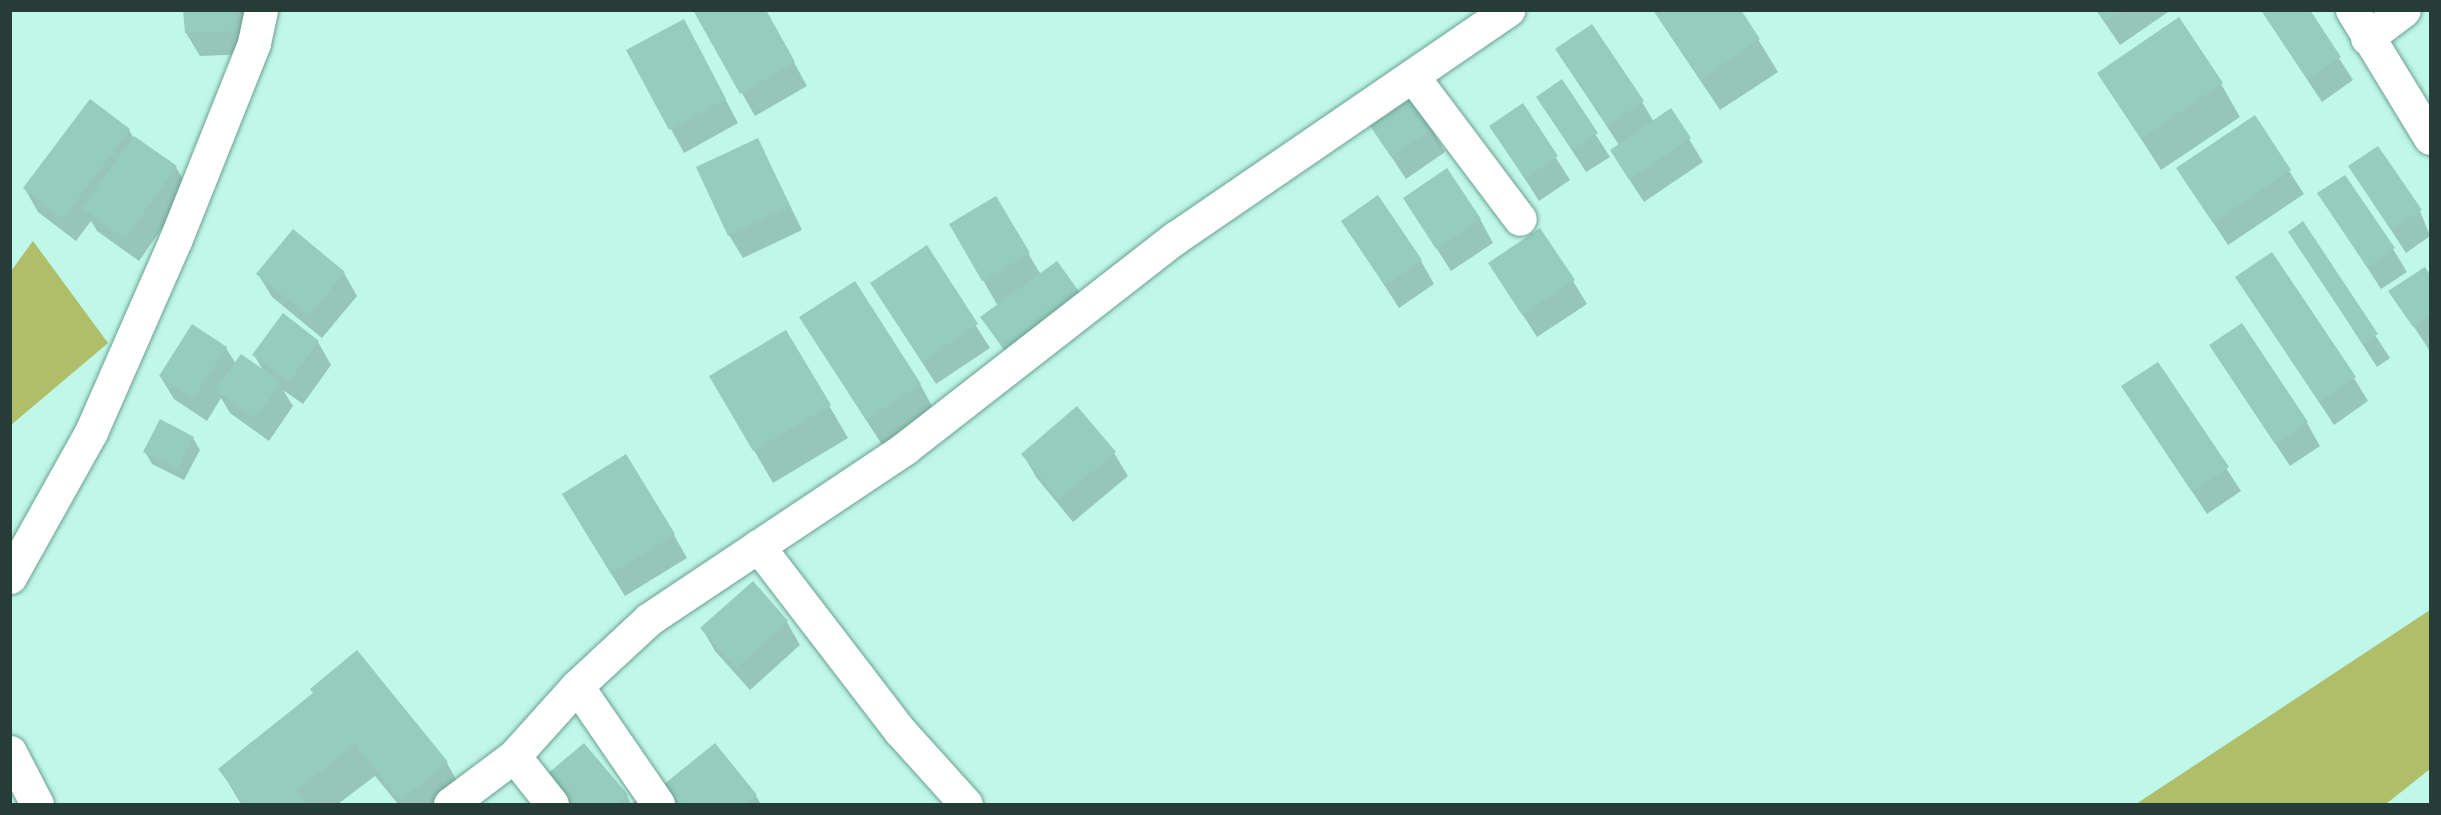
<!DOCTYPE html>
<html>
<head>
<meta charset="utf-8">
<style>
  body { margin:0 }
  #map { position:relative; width:2441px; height:815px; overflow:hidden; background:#bff7e8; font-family:Commissioner,sans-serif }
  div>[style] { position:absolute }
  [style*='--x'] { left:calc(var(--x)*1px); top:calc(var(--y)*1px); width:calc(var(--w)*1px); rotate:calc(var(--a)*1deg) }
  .forest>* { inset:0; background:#b0be6a }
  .shadow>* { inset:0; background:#0003 }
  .building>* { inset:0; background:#95ccbe }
  .roads { filter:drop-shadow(0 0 2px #6ba093) drop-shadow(0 0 2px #6ba093) }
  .minor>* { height:33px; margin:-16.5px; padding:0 16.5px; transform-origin:16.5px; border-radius:16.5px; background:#fff }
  span { translate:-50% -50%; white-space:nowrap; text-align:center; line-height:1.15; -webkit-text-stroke:5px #bff7e8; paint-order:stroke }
  .frame { position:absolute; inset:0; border:12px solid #263c37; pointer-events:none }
</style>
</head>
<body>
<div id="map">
  <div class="forest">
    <i style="clip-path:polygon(33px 241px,108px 343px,11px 425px,11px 271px)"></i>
    <i style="clip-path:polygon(2430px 610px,2430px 769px,2386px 804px,2136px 804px)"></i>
  </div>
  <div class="shadow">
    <i style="clip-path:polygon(185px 10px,247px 10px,249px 54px,200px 56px,186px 33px)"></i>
    <i style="clip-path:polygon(695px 10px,765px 10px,807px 86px,755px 116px)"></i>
    <i style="clip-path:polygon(1653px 10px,1740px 10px,1778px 72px,1720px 110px)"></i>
    <i style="clip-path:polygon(2096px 10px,2171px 10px,2120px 45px)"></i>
    <i style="clip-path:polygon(2261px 10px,2308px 10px,2353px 80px,2322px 102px)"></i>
    <i style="clip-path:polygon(696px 44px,738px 123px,684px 153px,628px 50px)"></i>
    <i style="clip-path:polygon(1571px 72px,1642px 102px,1654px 122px,1689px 139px,1703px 162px,1644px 202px,1625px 173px,1619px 145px)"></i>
    <i style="clip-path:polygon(2099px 73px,2221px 84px,2240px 117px,2161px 170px)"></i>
    <i style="clip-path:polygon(1561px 81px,1610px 157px,1586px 172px,1538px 98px)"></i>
    <i style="clip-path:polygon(1522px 105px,1570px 180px,1539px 201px,1491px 126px)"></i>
    <i style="clip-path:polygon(2254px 117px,2304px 194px,2228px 245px,2178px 169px)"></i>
    <i style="clip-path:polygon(1372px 127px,1432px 129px,1445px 152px,1406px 179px)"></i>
    <i style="clip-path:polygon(129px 130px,134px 139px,176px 167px,189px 190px,139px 261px,97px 231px,91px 221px,76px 241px,38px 212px,25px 189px)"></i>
    <i style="clip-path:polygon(758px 140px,802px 230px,743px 258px,729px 235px)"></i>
    <i style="clip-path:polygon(2350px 167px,2420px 211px,2430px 236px,2406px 253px)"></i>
    <i style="clip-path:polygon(2319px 193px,2393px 249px,2407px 272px,2381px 289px)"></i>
    <i style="clip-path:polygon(1405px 199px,1480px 219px,1493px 243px,1451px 271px)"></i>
    <i style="clip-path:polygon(1343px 221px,1421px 261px,1434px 284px,1399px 308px)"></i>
    <i style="clip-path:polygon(2303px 224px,2390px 358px,2377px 367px,2290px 232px)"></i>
    <i style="clip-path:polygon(951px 225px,1028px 253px,1041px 275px,1021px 375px,982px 318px,998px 306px)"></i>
    <i style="clip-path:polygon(926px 247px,990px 348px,936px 384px,886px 306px)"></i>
    <i style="clip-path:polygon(1490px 264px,1573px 281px,1587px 304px,1537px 337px)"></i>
    <i style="clip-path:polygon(2425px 269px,2430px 278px,2430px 351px,2390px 291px)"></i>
    <i style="clip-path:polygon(344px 273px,357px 296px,322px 338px,272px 297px,258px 274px)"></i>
    <i style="clip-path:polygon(2237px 277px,2354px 378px,2368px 401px,2334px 425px)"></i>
    <i style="clip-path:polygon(801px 318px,920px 384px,938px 417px,886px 451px)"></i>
    <i style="clip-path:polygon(786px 332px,848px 438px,773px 483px,711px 376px)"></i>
    <i style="clip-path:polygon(318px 342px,331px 365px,303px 404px,283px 390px,293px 406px,269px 441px,230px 413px,221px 398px,207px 421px,174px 399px,160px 376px,226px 348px,236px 364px,264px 372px,254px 355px)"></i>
    <i style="clip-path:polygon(2211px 346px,2307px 423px,2320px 446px,2290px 466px)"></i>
    <i style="clip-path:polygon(2158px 364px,2241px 491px,2207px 514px,2123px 387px)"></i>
    <i style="clip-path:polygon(193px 438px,200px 450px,184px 480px,152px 464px,145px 452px)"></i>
    <i style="clip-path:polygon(1114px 453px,1128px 476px,1073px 522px,1036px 477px,1023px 454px)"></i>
    <i style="clip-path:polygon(577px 518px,674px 535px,687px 558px,625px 596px)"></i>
    <i style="clip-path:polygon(787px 622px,800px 645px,750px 690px,715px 651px,702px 628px)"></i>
    <i style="clip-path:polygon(357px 652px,447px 763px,465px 796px,455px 804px,398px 804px,375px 776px,338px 804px,241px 804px,220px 769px,315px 694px)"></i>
    <i style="clip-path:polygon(665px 786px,756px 796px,761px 804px,676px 804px)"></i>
    <i style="clip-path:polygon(627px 796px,631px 804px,636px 800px,640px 804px,566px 804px,561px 799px)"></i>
  </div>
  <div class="building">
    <i style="clip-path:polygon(183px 10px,236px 10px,237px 31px,185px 33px)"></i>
    <i style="clip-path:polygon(693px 10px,766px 10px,795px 62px,740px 94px)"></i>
    <i style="clip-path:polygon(1654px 10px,1741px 10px,1760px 39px,1701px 79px)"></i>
    <i style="clip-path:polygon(2097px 10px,2124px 10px,2105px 23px)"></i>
    <i style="clip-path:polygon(2261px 10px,2310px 10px,2341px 57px,2307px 79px)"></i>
    <i style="clip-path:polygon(2179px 17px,2223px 83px,2141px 139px,2097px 73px)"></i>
    <i style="clip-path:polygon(684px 19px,726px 99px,669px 130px,626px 50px)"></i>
    <i style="clip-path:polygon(1592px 24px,1644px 101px,1607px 126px,1555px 49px)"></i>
    <i style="clip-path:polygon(1562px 79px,1598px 133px,1572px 150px,1536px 97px)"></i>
    <i style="clip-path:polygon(1413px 97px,1433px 128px,1391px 157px,1370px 126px)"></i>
    <i style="clip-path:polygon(90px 99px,130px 129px,63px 219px,23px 188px)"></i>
    <i style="clip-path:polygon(1523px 103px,1558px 156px,1525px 179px,1489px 126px)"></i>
    <i style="clip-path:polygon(1671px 108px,1691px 138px,1629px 180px,1610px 150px)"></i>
    <i style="clip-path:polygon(2255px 115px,2291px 170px,2213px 223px,2176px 168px)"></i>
    <i style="clip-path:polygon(134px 136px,177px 166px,125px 239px,82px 208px)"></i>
    <i style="clip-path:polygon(758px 138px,790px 206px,728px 236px,696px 167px)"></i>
    <i style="clip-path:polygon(2378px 146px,2422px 210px,2391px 230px,2348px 166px)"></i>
    <i style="clip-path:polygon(1447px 168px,1481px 219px,1436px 249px,1403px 198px)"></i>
    <i style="clip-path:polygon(2345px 175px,2395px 248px,2367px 267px,2317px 193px)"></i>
    <i style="clip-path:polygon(1378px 195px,1422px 260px,1385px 286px,1341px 221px)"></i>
    <i style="clip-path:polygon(996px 196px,1030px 253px,982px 281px,949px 224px)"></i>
    <i style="clip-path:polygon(2303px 221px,2378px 334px,2363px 344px,2288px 232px)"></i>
    <i style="clip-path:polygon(1540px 228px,1575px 280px,1522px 315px,1488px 263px)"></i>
    <i style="clip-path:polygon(293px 229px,345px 272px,309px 316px,256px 274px)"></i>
    <i style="clip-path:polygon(927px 245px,978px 324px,922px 362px,870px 283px)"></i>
    <i style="clip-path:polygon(2272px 252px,2356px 377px,2319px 402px,2235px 277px)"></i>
    <i style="clip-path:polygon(1057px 261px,1083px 297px,1007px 353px,980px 317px)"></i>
    <i style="clip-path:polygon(2425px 267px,2430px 275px,2430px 315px,2413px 327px,2388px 291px)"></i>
    <i style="clip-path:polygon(855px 281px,921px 384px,866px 420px,799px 317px)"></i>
    <i style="clip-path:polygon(283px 313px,319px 341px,289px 382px,252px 355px)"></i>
    <i style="clip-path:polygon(2242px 323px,2308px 422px,2275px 444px,2209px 345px)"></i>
    <i style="clip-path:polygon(192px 324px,227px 347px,193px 399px,159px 376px)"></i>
    <i style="clip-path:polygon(786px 330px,831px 405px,753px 451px,709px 376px)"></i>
    <i style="clip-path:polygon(2430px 337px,2430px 352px,2424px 341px)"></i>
    <i style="clip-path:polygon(241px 354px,281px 382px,255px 418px,215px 390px)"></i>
    <i style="clip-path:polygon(2158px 362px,2229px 467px,2192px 492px,2121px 386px)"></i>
    <i style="clip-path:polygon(1077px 406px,1116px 452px,1059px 499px,1021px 454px)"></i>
    <i style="clip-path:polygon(160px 419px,194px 437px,177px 469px,143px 452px)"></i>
    <i style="clip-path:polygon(626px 454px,675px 534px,611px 574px,562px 494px)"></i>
    <i style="clip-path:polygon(753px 581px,788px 621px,736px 668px,700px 628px)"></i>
    <i style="clip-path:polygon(357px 650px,448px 762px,400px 801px,355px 744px,296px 791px,307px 804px,245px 804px,218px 769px,313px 693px,310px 689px)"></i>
    <i style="clip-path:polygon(584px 743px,628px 795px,617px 804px,571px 804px,546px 775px)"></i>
    <i style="clip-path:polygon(715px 743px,757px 795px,745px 804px,679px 804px,663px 785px)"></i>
  </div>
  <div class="roads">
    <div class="minor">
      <i style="--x:2352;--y:10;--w:150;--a:58.6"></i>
      <i style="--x:2367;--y:38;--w:46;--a:-37.1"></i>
      <i style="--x:1414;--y:78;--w:176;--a:53.1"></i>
      <i style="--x:758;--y:546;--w:233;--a:52.5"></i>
      <i style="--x:900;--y:731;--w:98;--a:47.9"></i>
      <i style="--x:10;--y:577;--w:166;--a:-60.8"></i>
      <i style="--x:91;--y:432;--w:209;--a:-66.3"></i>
      <i style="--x:175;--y:241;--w:213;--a:-68.2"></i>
      <i style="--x:254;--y:43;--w:34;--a:-78"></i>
      <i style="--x:577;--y:686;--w:143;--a:55.5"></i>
      <i style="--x:10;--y:752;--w:59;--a:62.6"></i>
      <i style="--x:514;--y:756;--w:61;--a:51.6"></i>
      <i style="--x:450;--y:804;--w:80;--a:-36.9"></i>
      <i style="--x:514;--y:756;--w:94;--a:-48"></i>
      <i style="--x:577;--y:686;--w:98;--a:-42.9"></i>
      <i style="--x:649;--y:619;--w:308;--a:-33.7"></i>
      <i style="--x:905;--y:448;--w:342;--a:-37.9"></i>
      <i style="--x:1175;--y:238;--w:404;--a:-34.4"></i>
    </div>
  </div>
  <div class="frame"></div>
</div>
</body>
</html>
